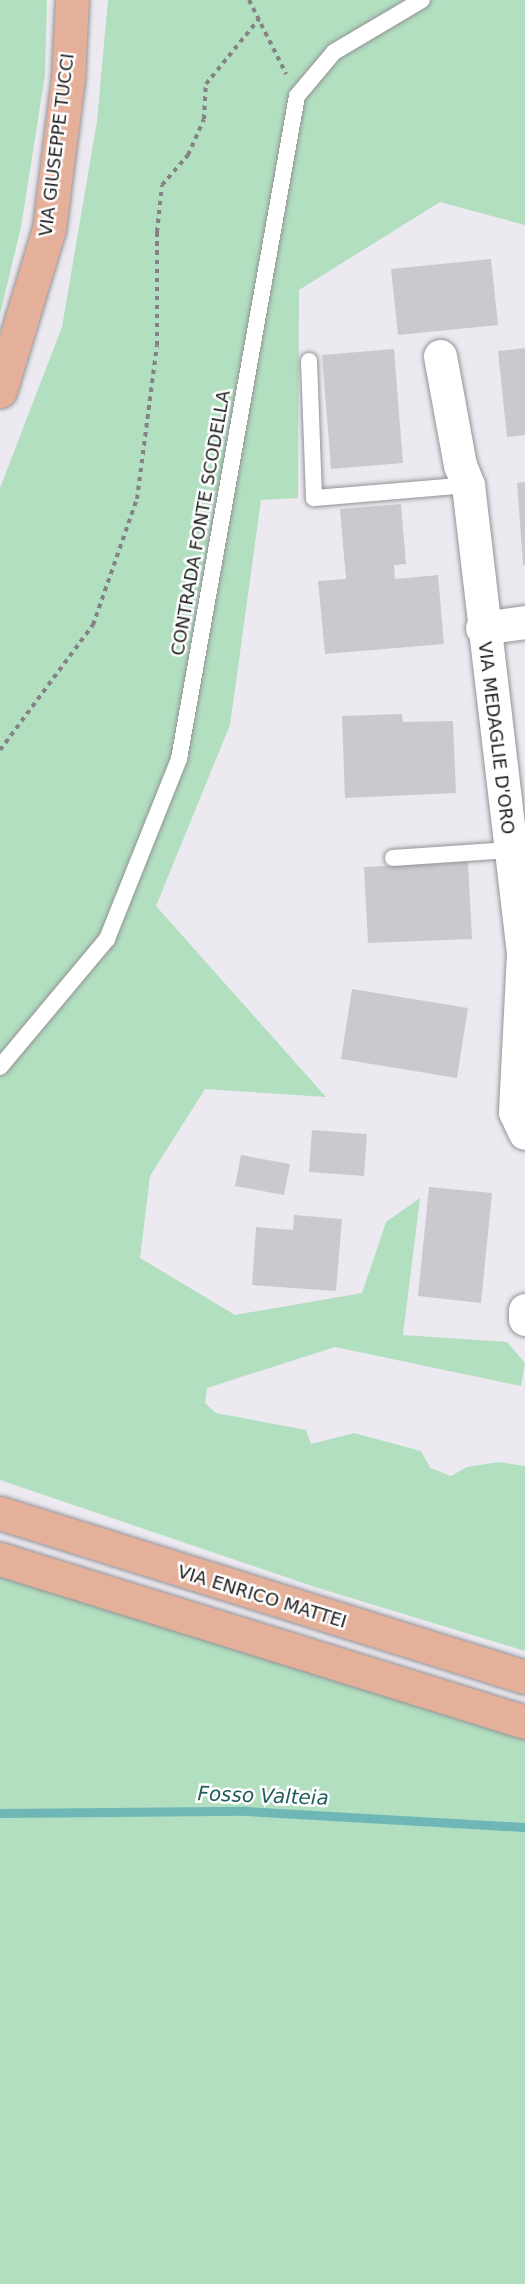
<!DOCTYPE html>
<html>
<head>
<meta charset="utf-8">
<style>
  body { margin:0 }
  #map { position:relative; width:525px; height:2284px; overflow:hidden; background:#eceaf0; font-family:"DejaVu Sans",sans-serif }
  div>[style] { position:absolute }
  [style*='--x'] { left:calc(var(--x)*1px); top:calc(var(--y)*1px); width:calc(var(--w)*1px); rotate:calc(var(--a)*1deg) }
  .green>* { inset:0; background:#b1dfbf }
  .stream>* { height:9px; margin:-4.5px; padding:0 4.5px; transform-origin:4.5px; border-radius:4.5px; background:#6fb7b7 }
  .building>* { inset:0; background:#cbc9cf }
  .path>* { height:4px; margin-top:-2px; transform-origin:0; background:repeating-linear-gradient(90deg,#848286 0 4.5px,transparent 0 9px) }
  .roads { filter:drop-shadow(0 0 2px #939297) drop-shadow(0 0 2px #939297) }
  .service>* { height:16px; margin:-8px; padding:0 8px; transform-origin:8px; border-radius:8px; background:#fff }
  .minor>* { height:33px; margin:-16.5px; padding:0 16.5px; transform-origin:16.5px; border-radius:16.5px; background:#fff }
  .primary>* { height:33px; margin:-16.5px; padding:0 16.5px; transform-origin:16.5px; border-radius:16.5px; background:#e5b099 }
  span { translate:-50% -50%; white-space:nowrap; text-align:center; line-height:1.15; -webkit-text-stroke:5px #fff; paint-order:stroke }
  .street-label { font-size:18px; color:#212022 }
  .water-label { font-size:20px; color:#1f5c5c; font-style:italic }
</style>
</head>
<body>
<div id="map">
  <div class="green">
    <i style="clip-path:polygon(0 0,47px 0,45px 75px,21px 227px,0 314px)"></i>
    <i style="clip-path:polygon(108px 0,525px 0,525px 225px,440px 202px,299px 290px,298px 498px,261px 500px,230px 725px,156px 906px,326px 1097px,205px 1089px,150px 1176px,140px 1258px,235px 1315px,362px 1293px,386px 1222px,420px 1198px,403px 1335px,507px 1342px,525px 1363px,521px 1386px,335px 1347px,207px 1388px,205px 1403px,216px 1413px,306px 1430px,311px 1444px,354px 1433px,421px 1451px,430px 1468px,451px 1476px,467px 1467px,499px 1462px,525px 1466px,525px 1651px,315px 1587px,0 1480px,0 488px,62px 327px,97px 121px)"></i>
    <i style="clip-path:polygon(0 1567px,525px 1730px,525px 2284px,0 2284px)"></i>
  </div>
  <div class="stream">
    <i style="--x:0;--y:1813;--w:246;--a:-0.5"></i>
    <i style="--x:246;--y:1811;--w:279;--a:3.3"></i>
  </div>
  <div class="building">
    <i style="clip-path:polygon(491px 259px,498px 325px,398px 335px,391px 269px)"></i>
    <i style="clip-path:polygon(525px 348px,525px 435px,507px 437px,498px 351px)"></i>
    <i style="clip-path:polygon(394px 349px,403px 463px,331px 469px,322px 355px)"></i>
    <i style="clip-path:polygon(525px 482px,525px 565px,523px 565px,517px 483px)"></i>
    <i style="clip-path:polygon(401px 504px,406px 564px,394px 565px,395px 579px,438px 575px,444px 644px,325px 654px,318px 581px,346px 579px,340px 509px)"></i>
    <i style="clip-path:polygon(402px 714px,403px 722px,453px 721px,456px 793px,345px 798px,342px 716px)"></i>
    <i style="clip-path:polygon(468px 862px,472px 939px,368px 943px,364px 867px)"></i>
    <i style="clip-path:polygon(352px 989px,468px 1008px,457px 1078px,341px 1059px)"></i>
    <i style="clip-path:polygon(312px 1130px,367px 1134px,364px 1176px,309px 1172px)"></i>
    <i style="clip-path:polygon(241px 1155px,290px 1164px,284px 1195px,235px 1186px)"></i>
    <i style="clip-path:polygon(429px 1187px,492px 1193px,481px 1303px,418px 1296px)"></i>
    <i style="clip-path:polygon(294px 1215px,342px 1219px,336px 1291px,252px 1285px,256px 1227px,293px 1230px)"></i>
  </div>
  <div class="path">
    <i style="--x:249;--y:0;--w:83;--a:63.4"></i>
    <i style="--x:0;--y:750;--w:156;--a:-53.4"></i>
    <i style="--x:93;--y:625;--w:133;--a:-70.8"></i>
    <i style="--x:137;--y:499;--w:155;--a:-82.6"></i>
    <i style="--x:157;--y:345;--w:113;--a:-90"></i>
    <i style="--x:157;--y:232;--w:47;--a:-83.9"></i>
    <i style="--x:162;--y:185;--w:40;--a:-49"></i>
    <i style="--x:188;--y:155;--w:39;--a:-66"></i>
    <i style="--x:204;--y:119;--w:35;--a:-87"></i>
    <i style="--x:206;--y:84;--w:84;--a:-50.8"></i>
  </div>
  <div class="roads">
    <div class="service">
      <i style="--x:309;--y:361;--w:137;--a:87.9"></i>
      <i style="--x:314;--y:498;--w:155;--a:-4.8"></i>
      <i style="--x:393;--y:858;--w:116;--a:-3.9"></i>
      <i style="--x:0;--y:1067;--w:167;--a:-50.1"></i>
      <i style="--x:107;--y:939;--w:194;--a:-68.2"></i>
      <i style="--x:179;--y:759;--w:673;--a:-79.91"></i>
      <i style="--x:297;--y:96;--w:57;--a:-49.9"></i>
      <i style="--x:334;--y:52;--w:102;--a:-30.6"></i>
    </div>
    <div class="minor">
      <i style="--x:440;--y:356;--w:111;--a:79.6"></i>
      <i style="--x:460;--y:465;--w:22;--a:68"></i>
      <i style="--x:468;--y:485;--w:471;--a:83.3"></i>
      <i style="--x:523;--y:953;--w:159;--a:92.9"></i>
      <i style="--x:515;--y:1112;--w:23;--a:65"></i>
      <i style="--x:482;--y:628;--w:43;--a:-7.9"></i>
      <i style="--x:525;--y:1310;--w:9;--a:90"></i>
    </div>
    <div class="primary">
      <i style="--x:0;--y:391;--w:169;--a:-73.2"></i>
      <i style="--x:49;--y:229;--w:151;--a:-82.8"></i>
      <i style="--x:68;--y:79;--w:79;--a:-87.1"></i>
      <i style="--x:0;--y:1513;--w:550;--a:17.35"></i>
      <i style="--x:0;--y:1559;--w:550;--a:17.25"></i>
    </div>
  </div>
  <div class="street-label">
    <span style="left:57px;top:145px;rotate:-83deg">VIA GIUSEPPE TUCCI</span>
    <span style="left:201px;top:523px;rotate:-80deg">CONTRADA FONTE SCODELLA</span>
    <span style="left:496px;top:738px;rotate:83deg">VIA MEDAGLIE D'ORO</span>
    <span style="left:262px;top:1597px;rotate:17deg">VIA ENRICO MATTEI</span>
  </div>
  <div class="water-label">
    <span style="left:263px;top:1796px;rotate:2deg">Fosso Valteia</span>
  </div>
</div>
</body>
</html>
